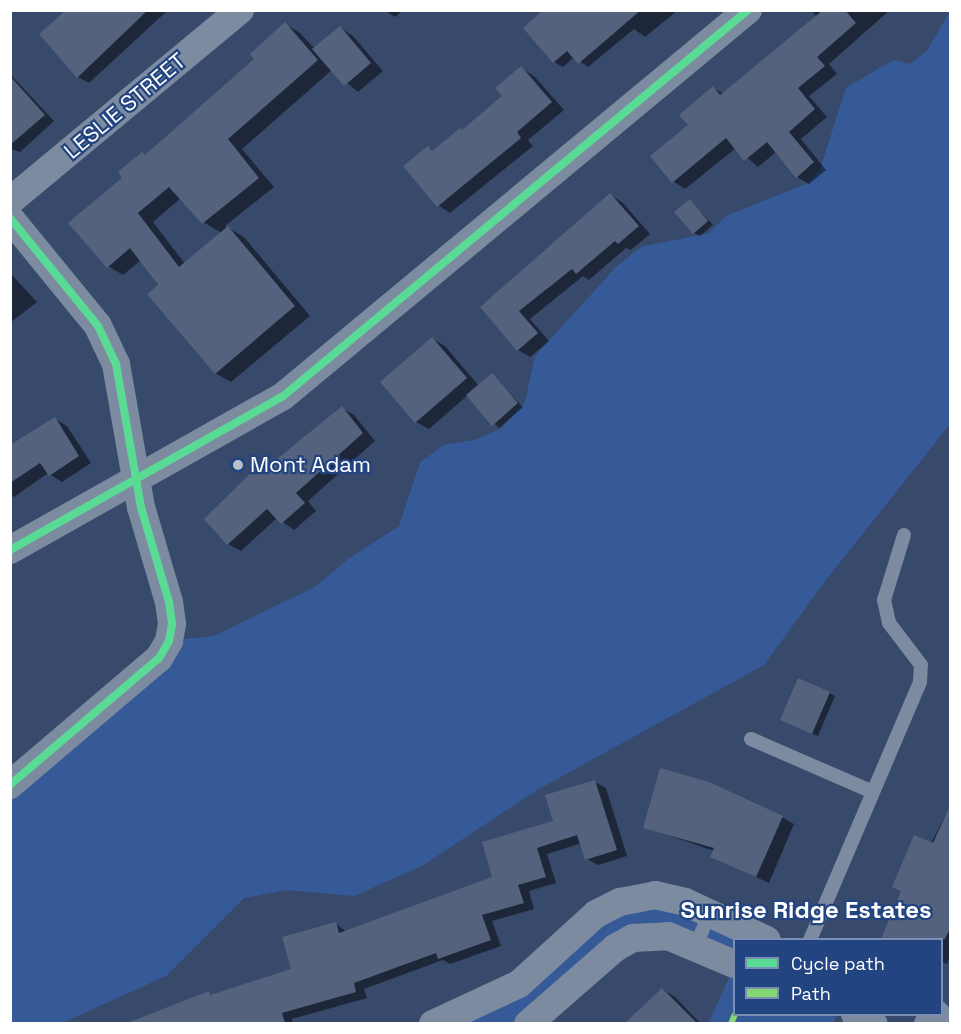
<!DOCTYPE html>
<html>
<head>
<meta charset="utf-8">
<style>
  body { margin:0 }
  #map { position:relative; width:961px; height:1034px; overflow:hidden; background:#384a6b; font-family:"Space Grotesk",sans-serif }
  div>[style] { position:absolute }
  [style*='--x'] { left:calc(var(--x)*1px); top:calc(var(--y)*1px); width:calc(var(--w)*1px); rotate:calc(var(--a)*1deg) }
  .green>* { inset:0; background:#365a98 }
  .shadow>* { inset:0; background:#0007 }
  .building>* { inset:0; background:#54627d }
  .service>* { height:14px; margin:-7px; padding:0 7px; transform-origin:7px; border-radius:7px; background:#7d8ba1 }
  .minor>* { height:28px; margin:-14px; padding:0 14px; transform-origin:14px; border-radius:14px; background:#7d8ba1 }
  .quiet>* { height:6px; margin-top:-3px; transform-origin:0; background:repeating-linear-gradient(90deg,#83d873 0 12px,transparent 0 18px) }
  .cycleway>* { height:8px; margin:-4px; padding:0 4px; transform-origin:4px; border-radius:4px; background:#5adb95 }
  .dots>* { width:16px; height:16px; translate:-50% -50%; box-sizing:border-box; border:3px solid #224481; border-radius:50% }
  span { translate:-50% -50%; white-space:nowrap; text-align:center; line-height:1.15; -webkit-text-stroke:4.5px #224481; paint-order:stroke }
  .street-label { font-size:22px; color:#fff }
  .poi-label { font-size:22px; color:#fff }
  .left { translate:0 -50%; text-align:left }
  .neighbourhood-label { font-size:24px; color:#fff; font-weight:700 }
  .frame { position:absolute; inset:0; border:12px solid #fff; pointer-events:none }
  .legend { position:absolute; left:733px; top:938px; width:210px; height:78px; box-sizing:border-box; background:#224481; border:2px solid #7a8fb3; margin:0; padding:8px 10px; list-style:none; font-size:18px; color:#fff }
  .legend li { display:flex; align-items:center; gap:12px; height:30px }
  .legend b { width:30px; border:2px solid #7a8fb3 }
</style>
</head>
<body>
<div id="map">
  <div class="green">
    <i style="clip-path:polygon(950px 11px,950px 424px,826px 580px,764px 665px,537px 790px,422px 866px,354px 896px,287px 890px,244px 898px,166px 976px,62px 1023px,11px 1023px,10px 783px,167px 641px,214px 636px,315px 587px,348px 559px,399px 526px,420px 463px,443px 445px,474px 440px,502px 428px,525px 402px,535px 356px,617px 266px,641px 247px,709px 233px,726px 216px,808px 183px,820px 169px,846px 88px,893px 60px,910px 64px,927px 51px)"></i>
    <i style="clip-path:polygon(654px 893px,734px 940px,734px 966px,645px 936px,530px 1023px,428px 1024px)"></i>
    <i style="clip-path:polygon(734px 967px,734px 1014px,837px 1015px,833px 1023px,708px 1024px)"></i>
  </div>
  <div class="shadow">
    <i style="clip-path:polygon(67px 10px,168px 10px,89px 83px,78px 77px)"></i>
    <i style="clip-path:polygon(384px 10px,403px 10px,395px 17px)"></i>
    <i style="clip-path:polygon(540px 10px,678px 10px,645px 37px,634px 29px,588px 67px,574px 57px,563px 67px,554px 62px)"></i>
    <i style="clip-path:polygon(811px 10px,890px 10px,829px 64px,837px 74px,809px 96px,827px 117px,801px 139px,826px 170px,809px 184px,797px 177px,776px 152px,758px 167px,736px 148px,685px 189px,673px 181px,690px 126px,713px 88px,724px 94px,817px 17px)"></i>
    <i style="clip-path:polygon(evenodd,285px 24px,300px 33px,315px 49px,340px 28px,352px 35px,383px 71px,358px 92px,332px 70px,242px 149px,274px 187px,225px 226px,244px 237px,310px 316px,231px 382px,215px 373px,141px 260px,123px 275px,108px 266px,125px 178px,257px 59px,285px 24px,181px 198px,203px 222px,222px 233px,185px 264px,153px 222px,181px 198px)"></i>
    <i style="clip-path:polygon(521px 68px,534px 76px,564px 110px,528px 140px,533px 146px,450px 213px,438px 205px,428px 148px,434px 151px,464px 131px,504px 96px)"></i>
    <i style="clip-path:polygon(10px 74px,54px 121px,20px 152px,10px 149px)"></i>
    <i style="clip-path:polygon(610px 195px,622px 202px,650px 234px,631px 250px,626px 248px,589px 280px,583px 276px,530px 319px,549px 341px,530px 357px,518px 350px,482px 307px)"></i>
    <i style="clip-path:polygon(690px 201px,713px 225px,700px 236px,694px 233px)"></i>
    <i style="clip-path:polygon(10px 273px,37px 302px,10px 323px)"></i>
    <i style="clip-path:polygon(433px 339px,445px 346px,479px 386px,492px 375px,523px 407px,499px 428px,468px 395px,429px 429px,416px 422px)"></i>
    <i style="clip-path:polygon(342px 408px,354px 415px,375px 441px,308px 501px,316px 511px,294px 530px,277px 518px,241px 551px,228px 544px,266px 460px,273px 464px)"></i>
    <i style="clip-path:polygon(55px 419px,67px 426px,91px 463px,62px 482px,48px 473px,14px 497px,10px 495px,10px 447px)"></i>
    <i style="clip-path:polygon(829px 693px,835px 696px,818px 736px,788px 723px)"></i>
    <i style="clip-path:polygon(595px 782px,606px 788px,627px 856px,598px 865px,587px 859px,582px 843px,547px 854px,556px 883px,529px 891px,534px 909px,492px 921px,501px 946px,450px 964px,443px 960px,364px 989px,367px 998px,292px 1019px,293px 1024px,138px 1024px,163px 1015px,161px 1010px,293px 970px,335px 923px,347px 932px,494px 878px)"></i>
    <i style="clip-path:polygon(950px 806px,950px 956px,947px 964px,942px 962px,942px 940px,884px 936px)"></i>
    <i style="clip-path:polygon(782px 817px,794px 824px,769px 883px,712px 856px,714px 851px,645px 827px)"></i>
    <i style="clip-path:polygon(662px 989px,675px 997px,701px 1024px,632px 1024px,629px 1021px)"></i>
  </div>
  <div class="building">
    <i style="clip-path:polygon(66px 10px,148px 10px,77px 78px,39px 34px)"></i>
    <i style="clip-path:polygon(543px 10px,641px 10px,578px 64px,567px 51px,553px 63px,523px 28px)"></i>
    <i style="clip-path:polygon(823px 10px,845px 10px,856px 23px,817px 57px,825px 66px,798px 88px,815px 109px,789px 132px,814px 162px,796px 178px,767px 142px,744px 161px,726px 138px,672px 183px,650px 156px,688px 125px,679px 115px,713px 86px,720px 95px)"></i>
    <i style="clip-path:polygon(285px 22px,318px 60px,228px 139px,259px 178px,202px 224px,169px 187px,138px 213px,179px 267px,228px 226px,295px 306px,215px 374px,147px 294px,158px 285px,130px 248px,107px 268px,68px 223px,122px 178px,118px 172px,142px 152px,145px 155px,254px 59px,250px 54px)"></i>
    <i style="clip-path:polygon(340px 26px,371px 63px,344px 86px,312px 49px)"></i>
    <i style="clip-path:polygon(521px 66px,552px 102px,517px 132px,521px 138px,437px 207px,403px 166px,428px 146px,432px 151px,460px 128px,462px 130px,502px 96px,495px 88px)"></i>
    <i style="clip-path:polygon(10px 76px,45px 115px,10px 145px)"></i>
    <i style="clip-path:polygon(610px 193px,639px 226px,618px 244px,615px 241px,576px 274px,572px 269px,519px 311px,538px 333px,517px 351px,480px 307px)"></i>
    <i style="clip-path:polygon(690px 199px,708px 221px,693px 234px,674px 212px)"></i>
    <i style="clip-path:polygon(432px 337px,467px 378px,415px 423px,380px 382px)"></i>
    <i style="clip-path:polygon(492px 373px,518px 403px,492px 426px,466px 395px)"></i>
    <i style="clip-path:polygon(342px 406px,363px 433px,296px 493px,305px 503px,281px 524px,267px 509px,227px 545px,204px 519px,266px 458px,271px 464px)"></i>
    <i style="clip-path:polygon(55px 417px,79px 456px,49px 476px,40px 463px,10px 483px,10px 445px)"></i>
    <i style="clip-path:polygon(798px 678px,830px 692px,812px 734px,780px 720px)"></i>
    <i style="clip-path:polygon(660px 768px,709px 782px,783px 816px,756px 877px,710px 857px,714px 848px,643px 828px)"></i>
    <i style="clip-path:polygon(595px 780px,617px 850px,585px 860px,577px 835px,537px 848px,546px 877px,518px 885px,524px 903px,482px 915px,491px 940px,438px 959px,436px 953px,354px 983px,356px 992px,282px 1013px,285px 1023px,127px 1023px,209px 991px,210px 995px,291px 969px,282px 937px,336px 922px,339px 933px,492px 877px,482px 842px,553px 821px,545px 795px)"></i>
    <i style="clip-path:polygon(951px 803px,951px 926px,945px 939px,881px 939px,901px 891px,892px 887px,914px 835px,933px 843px)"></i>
    <i style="clip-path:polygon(662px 988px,697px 1023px,625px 1023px)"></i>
  </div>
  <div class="service">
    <i style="--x:751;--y:739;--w:133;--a:23.5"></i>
    <i style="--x:810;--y:940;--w:280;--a:-66.9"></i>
    <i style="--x:920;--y:682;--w:17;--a:-87"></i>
    <i style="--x:921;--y:665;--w:53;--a:-127.3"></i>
    <i style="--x:889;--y:623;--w:24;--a:-102"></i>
    <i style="--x:884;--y:600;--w:68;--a:-72.9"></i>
    <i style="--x:695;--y:947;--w:36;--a:-66"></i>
  </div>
  <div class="minor">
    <i style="--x:10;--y:201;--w:299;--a:-39.7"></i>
    <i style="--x:10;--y:218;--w:139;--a:50.8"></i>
    <i style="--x:98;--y:326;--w:42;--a:64.7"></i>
    <i style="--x:116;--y:364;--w:145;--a:80.1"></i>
    <i style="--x:141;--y:507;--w:99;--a:73.6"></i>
    <i style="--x:169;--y:602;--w:22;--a:82"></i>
    <i style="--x:172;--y:624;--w:17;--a:100"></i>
    <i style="--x:169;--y:641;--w:20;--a:120"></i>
    <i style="--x:159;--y:658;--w:196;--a:139.6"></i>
    <i style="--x:10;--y:550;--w:312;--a:-29.4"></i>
    <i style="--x:282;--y:397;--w:606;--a:-39.71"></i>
    <i style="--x:855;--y:1014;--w:21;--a:28"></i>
    <i style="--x:433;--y:1024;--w:95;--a:-24.9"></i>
    <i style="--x:519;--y:984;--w:104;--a:-42.3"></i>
    <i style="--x:596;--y:914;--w:27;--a:-27"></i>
    <i style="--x:620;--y:902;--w:36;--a:-11"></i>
    <i style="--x:655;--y:895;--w:31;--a:13"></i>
    <i style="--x:685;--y:902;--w:90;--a:24.9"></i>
    <i style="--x:528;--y:1024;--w:116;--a:-41.1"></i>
    <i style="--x:615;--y:948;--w:21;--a:-29"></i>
    <i style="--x:633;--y:938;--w:35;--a:-3"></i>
    <i style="--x:668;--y:936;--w:72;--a:23"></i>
    <i style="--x:928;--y:1024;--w:13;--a:-48"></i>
  </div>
  <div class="quiet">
    <i style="--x:731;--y:1024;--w:11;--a:-68"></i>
  </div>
  <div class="cycleway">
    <i style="--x:10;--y:218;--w:139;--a:50.8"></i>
    <i style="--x:98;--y:326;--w:42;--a:64.7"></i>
    <i style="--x:116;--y:364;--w:145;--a:80.1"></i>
    <i style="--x:141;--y:507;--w:99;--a:73.6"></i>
    <i style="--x:169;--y:602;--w:22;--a:82"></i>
    <i style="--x:172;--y:624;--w:17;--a:100"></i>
    <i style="--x:169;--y:641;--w:20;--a:120"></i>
    <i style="--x:159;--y:658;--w:196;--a:139.6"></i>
    <i style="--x:10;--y:550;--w:312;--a:-29.4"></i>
    <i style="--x:282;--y:397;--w:606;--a:-39.71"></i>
  </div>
  <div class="dots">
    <i style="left:238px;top:465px;background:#b9c0cb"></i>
  </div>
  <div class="street-label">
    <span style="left:125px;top:106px;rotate:-40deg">LESLIE STREET</span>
  </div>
  <div class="poi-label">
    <span class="left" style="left:250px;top:465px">Mont Adam</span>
  </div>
  <div class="neighbourhood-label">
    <span style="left:806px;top:910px">Sunrise Ridge Estates</span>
  </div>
  <div class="frame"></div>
  <ul class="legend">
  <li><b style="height:8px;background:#5adb95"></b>Cycle path</li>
  <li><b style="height:8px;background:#83d873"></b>Path</li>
  </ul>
</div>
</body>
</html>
